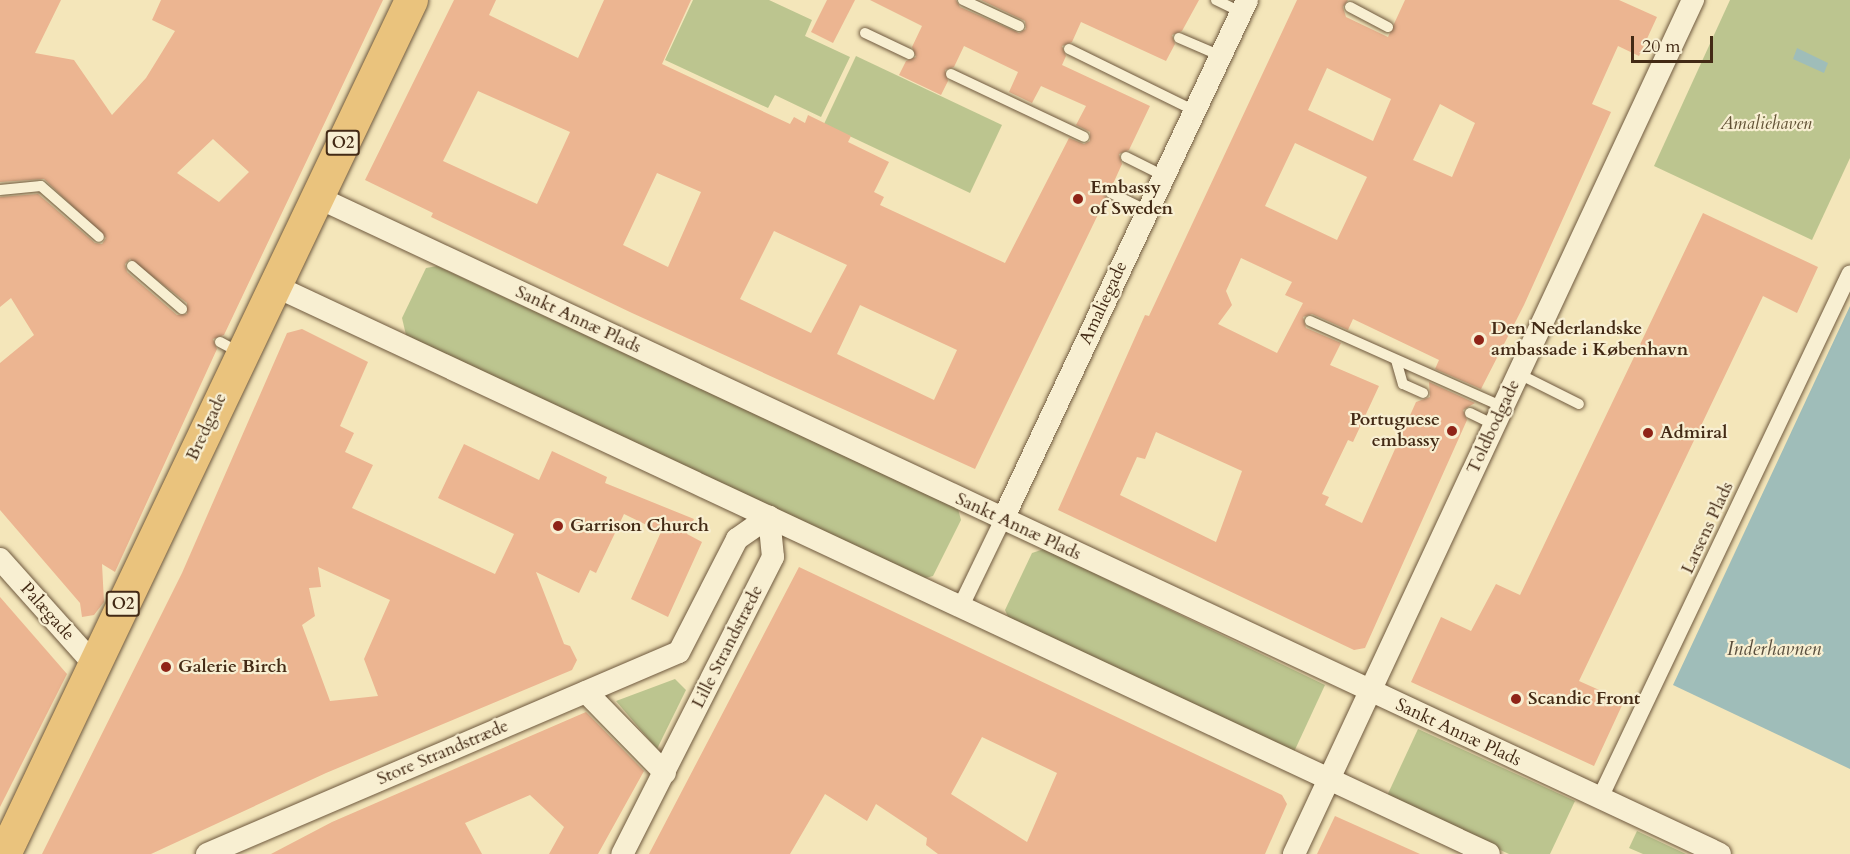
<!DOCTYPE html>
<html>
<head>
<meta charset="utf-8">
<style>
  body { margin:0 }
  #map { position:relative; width:1850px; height:854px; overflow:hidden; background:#f4e6ba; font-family:Cardo,serif }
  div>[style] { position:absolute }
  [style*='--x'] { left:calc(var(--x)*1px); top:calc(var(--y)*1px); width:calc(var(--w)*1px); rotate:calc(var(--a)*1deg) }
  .green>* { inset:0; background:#bcc58f }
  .water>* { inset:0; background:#9fbdb9 }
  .building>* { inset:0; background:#ecb591 }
  .roads { filter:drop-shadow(0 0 2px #6f593e) drop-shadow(0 0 2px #6f593e) }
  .service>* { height:10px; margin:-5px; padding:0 5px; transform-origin:5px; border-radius:5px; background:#f8efd2 }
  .pedestrian>* { height:16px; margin:-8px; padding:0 8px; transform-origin:8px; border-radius:8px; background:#f8efd2 }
  .minor>* { height:22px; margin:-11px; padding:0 11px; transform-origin:11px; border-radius:11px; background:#f8efd2 }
  .primary>* { height:33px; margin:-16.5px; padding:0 16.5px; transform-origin:16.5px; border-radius:16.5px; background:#eac37d }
  .dots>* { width:16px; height:16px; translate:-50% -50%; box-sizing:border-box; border:3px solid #f8efd2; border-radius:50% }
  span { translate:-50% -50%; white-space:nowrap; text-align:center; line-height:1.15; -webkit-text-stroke:4.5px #f8efd2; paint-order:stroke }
  .shield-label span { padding:2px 4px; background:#f8efd2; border:2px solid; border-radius:4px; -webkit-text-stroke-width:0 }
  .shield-label { font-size:16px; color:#432a15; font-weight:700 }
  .park-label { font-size:18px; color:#615134; font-style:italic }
  .poi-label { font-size:18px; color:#432a15; font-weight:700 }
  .left { translate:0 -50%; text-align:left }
  .right { translate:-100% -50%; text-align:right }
  .street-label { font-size:18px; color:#432a15 }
  .water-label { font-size:20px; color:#5a4f3e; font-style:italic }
  .scale { position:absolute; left:1631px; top:36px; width:82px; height:27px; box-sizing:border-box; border:3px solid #432a15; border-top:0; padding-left:8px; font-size:18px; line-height:21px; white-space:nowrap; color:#432a15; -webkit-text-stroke:4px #f8efd2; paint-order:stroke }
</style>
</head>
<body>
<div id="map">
  <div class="green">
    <i style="clip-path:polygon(693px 0,769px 0,812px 20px,805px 36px,850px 57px,821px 117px,775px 95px,768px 108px,665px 60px)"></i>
    <i style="clip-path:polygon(1730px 0,1850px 0,1850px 158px,1812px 240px,1654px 166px)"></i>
    <i style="clip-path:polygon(856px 56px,1002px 125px,970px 193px,824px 124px)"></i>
    <i style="clip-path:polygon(437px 266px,958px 509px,961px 520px,933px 576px,922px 579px,406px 335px,402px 318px,426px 268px)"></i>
    <i style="clip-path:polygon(1044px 549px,1325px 685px,1293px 754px,1010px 621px,1005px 610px,1032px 553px)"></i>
    <i style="clip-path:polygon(675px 679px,686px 690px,657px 749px,616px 701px)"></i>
    <i style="clip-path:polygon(1418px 729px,1575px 801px,1550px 854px,1509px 854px,1386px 798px)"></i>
    <i style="clip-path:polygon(1637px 831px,1686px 854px,1643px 854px,1629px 848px)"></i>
  </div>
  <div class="water">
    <i style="clip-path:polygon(1797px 48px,1828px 63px,1824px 73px,1793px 59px)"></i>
    <i style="clip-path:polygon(1850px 306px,1850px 769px,1673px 685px)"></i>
  </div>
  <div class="building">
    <i style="clip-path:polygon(evenodd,0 0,61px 0,35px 53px,74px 60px,112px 115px,146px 78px,175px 31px,152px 20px,161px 0,383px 0,224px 335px,213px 339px,217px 349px,115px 572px,102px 564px,104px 602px,94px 615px,82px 617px,80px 603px,0 510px,0 363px,34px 335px,11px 298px,0 307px,0 197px,38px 194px,95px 243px,102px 244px,106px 238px,44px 179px,0 182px,0 0,213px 139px,249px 172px,219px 202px,177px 173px,213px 139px,0 0,130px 259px,187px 303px,187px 314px,177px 315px,127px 272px,125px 264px,130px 259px)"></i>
    <i style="clip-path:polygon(evenodd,454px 0,496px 0,489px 15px,578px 58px,604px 0,691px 0,662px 64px,790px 124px,794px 117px,805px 123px,808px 115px,851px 136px,848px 142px,889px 162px,874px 192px,884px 197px,880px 205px,1005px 263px,1069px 138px,1084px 144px,1090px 141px,1090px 132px,1076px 125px,1086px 106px,1041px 86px,1032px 103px,1009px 92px,1018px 72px,964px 46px,954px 67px,945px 70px,948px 81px,941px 95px,899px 75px,906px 61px,916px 57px,912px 47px,922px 26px,870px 0,956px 0,960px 7px,1019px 33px,1026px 29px,1025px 21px,981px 0,1199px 0,1182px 31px,1172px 35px,1175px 44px,1166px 61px,1081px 22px,1072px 42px,1062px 46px,1066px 56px,1062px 65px,1150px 106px,1129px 150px,1119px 154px,1122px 164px,1112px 186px,1104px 190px,1106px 198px,975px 469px,632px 313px,431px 217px,433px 213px,365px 180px,454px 0,478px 91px,570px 132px,537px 204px,443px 161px,478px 91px,454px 0,657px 173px,701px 192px,668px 267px,623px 245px,657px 173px,454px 0,774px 231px,847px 265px,811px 333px,740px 299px,774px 231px,454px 0,860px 305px,957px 350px,934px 400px,837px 354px,860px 305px)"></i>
    <i style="clip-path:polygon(827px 0,855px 0,833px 43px,811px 32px)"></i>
    <i style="clip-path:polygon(evenodd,1297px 0,1348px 0,1343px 7px,1346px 17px,1388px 37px,1405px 0,1619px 0,1657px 17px,1639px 56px,1618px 46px,1592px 104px,1611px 112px,1524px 305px,1481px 389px,1435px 369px,1439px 360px,1353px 319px,1348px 330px,1312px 314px,1303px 317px,1306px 328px,1341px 343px,1330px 365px,1379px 386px,1353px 442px,1348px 440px,1322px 494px,1329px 497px,1325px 505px,1362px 523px,1416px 402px,1430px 397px,1429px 382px,1475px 403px,1463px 410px,1467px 420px,1365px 648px,1354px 650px,1058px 510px,1145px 315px,1149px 316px,1297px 0,1327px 68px,1391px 99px,1373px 141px,1308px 110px,1327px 68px,1297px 0,1440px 104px,1475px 123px,1452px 177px,1413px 160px,1440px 104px,1297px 0,1295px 143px,1367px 177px,1337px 240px,1265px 206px,1295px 143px,1297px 0,1241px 258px,1292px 282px,1285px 295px,1303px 303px,1277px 353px,1218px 324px,1232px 305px,1226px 291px,1241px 258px,1297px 0,1156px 432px,1242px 471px,1216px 542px,1120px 495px,1137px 457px,1145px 459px,1156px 432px)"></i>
    <i style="clip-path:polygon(1703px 213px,1818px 267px,1797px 313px,1763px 296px,1579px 681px,1624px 701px,1594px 766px,1411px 682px,1441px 617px,1471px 631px,1496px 584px,1520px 595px)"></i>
    <i style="clip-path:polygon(evenodd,302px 329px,368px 362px,340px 426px,354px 433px,345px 452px,373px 465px,352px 508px,495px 574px,514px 534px,438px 498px,447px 479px,464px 444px,539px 480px,552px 451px,607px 477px,605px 483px,694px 519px,687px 534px,702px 542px,668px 617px,631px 599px,661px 532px,624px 514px,596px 573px,590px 570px,579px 593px,536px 572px,564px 644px,570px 646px,577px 660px,572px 670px,326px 773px,151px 854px,42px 854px,182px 573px,287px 333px,302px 329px,318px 567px,390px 600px,364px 659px,378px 696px,330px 701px,302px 625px,315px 616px,309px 588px,321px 587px,318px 567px)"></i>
    <i style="clip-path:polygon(evenodd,799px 567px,1282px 795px,1287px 804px,1265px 854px,938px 854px,926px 845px,927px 838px,876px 804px,867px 821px,825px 794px,790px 854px,649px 854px,799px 567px,982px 737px,1057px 773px,1027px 842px,951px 794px,982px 737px)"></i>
    <i style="clip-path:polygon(0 597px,67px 674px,0 807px)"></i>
    <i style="clip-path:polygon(586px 712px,644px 771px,598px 854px,549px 854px,564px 827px,530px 795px,465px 823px,482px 854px,271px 854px,332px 822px)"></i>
    <i style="clip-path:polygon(1335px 816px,1420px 854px,1317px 854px)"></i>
  </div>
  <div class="roads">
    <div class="service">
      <i style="--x:963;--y:0;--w:62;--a:24.9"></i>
      <i style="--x:1216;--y:0;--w:28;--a:26"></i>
      <i style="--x:1350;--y:7;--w:43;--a:27.8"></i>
      <i style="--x:865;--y:33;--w:49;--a:25.5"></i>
      <i style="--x:1179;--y:38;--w:46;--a:23.2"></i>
      <i style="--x:1069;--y:49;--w:140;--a:26.2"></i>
      <i style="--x:951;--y:74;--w:147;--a:25.3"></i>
      <i style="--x:1126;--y:157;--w:42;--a:26.6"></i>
      <i style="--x:0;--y:190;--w:41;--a:-5.6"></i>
      <i style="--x:41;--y:186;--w:77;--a:41.3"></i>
      <i style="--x:1111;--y:193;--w:41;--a:25.9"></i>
      <i style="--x:132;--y:266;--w:66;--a:40.7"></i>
      <i style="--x:1310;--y:321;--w:211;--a:24"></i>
      <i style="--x:220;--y:342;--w:21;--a:28"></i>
      <i style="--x:1396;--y:360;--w:25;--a:74"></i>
      <i style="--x:1403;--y:384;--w:22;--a:24"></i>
      <i style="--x:1519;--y:374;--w:67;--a:26.6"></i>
      <i style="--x:1470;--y:413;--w:28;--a:26"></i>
    </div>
    <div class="pedestrian">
      <i style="--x:961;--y:606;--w:97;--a:-64.2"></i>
      <i style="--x:1600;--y:798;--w:581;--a:-64.54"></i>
    </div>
    <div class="minor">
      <i style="--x:317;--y:197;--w:1549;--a:25.09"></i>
      <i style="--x:275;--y:286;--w:1340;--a:25.07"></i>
      <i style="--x:1003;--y:519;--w:573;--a:-64.82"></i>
      <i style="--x:0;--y:559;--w:141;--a:48.2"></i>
      <i style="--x:586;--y:692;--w:113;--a:45.7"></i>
      <i style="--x:207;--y:854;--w:513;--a:-23.17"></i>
      <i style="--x:679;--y:652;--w:127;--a:-62.8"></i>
      <i style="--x:737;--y:539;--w:39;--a:-35"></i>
      <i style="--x:769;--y:517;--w:40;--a:84.3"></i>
      <i style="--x:773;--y:557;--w:333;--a:116.9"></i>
      <i style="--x:1294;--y:854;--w:943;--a:-64.96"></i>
    </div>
    <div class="primary">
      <i style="--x:4;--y:854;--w:946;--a:-64.52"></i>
    </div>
  </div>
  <div class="dots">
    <i style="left:1078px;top:199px;background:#8f2418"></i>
    <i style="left:1479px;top:340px;background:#8f2418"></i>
    <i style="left:1452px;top:431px;background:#8f2418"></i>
    <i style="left:1648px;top:433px;background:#8f2418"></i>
    <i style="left:558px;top:526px;background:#8f2418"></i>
    <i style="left:166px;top:667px;background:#8f2418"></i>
    <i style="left:1516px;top:699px;background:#8f2418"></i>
  </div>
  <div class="shield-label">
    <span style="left:343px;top:143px">O2</span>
    <span style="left:123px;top:604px">O2</span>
  </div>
  <div class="park-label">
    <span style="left:1766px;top:124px">Amaliehaven</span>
  </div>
  <div class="poi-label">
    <span class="left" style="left:1090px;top:199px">Embassy<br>of Sweden</span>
    <span class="left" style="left:1491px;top:340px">Den Nederlandske<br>ambassade i København</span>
    <span class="right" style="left:1440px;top:431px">Portuguese<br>embassy</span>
    <span class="left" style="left:1660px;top:433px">Admiral</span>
    <span class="left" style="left:570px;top:526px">Garrison Church</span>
    <span class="left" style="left:178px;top:667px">Galerie Birch</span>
    <span class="left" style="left:1528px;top:699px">Scandic Front</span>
  </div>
  <div class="street-label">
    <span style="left:1104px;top:303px;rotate:-65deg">Amaliegade</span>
    <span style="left:578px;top:320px;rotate:25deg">Sankt Annæ Plads</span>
    <span style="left:207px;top:427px;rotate:-65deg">Bredgade</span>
    <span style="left:1494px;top:427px;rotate:-65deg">Toldbodgade</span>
    <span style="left:1018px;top:527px;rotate:25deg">Sankt Annæ Plads</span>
    <span style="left:1708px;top:528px;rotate:-65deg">Larsens Plads</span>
    <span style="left:47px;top:612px;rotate:48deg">Palægade</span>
    <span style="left:728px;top:647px;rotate:-63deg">Lille Strandstræde</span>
    <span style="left:1458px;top:733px;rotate:25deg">Sankt Annæ Plads</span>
    <span style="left:443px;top:753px;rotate:-23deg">Store Strandstræde</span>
  </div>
  <div class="water-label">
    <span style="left:1774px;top:648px">Inderhavnen</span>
  </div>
  <div class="scale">20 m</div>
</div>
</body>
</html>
